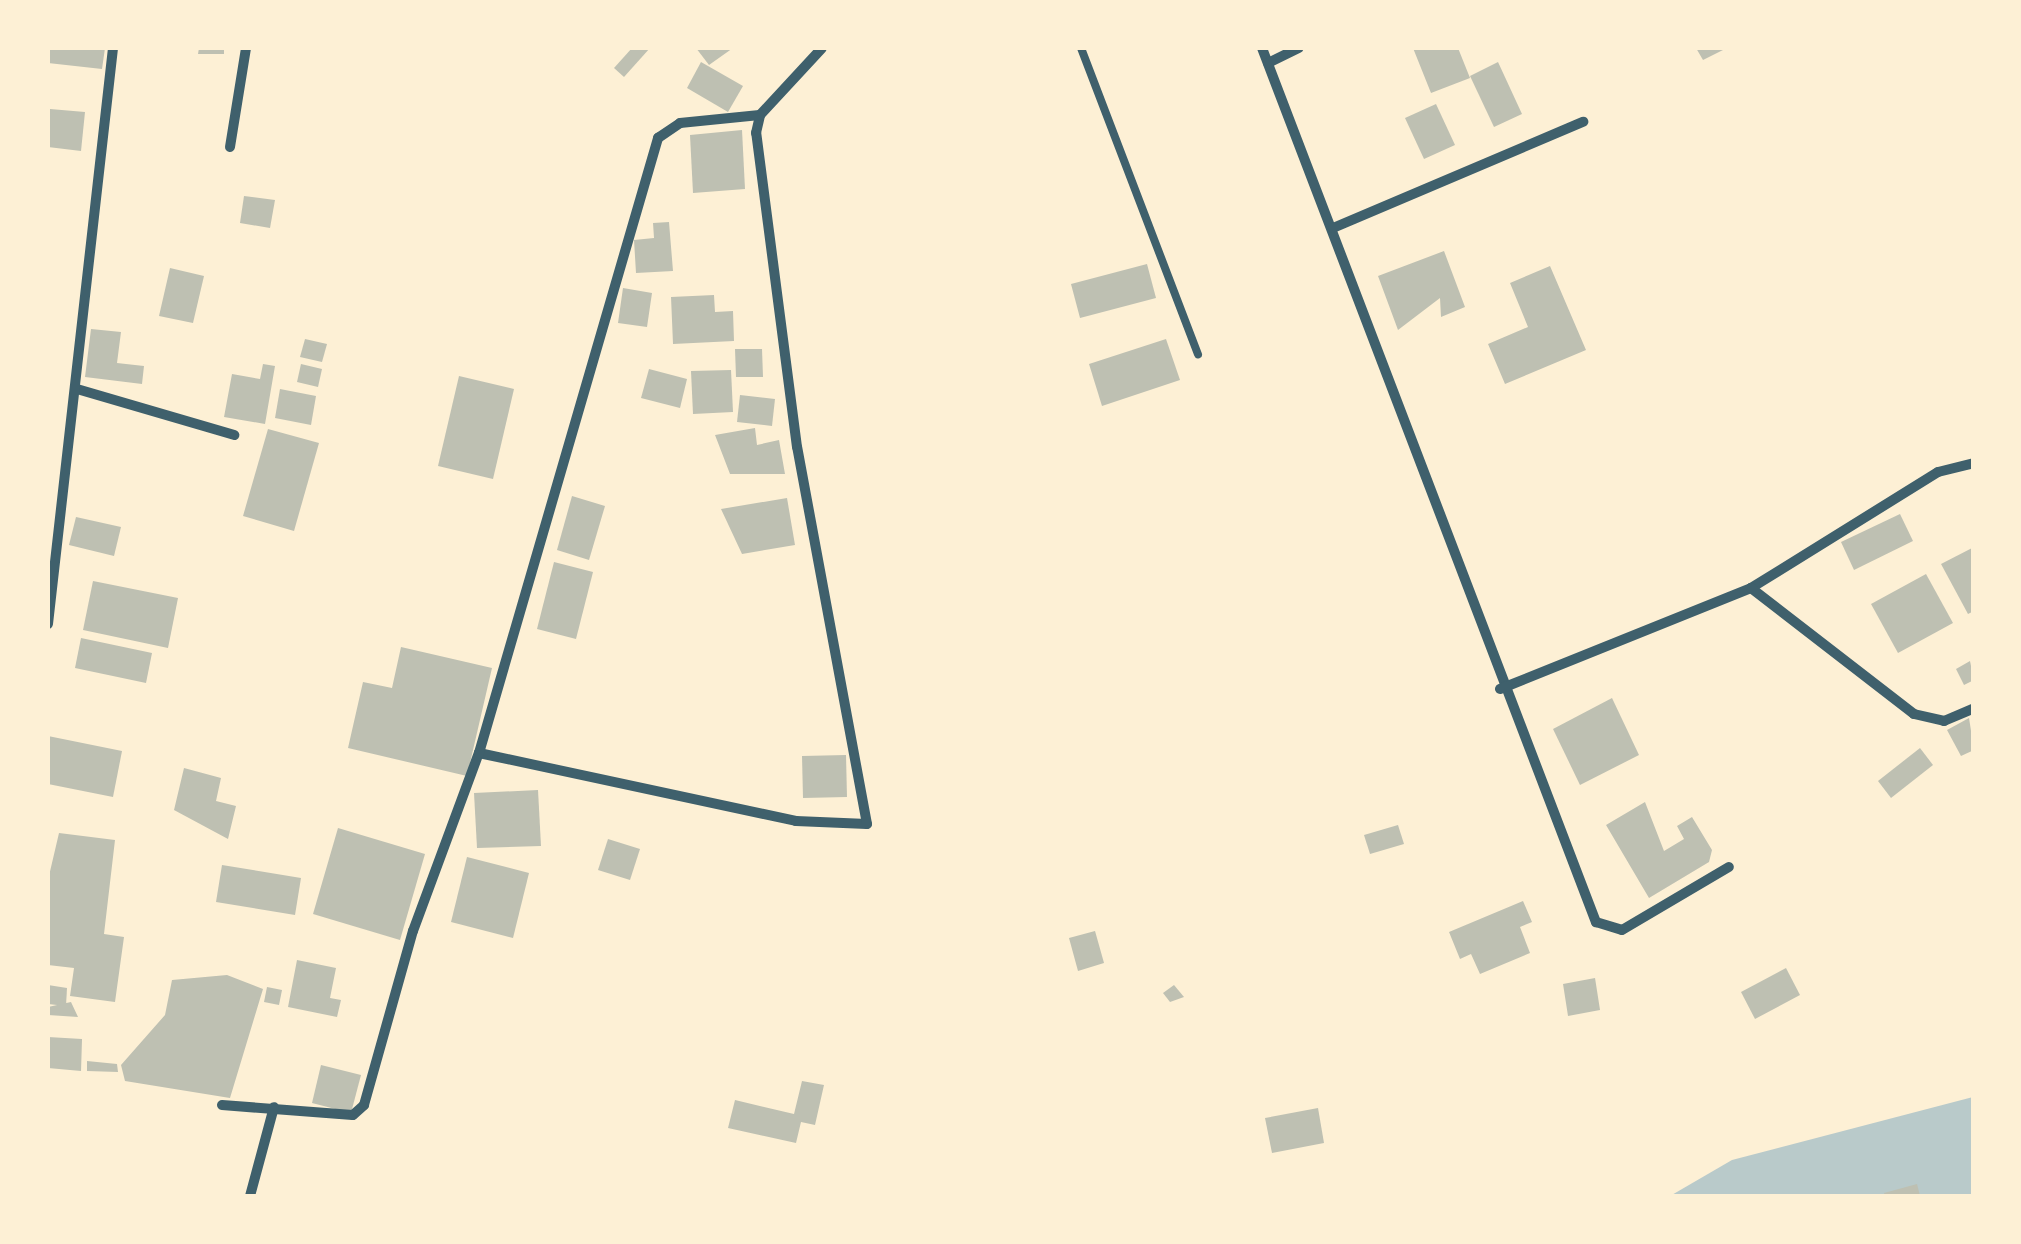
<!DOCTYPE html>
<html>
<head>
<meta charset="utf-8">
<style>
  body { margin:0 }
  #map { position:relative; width:2021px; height:1244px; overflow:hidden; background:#fdf0d5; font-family:Quicksand,sans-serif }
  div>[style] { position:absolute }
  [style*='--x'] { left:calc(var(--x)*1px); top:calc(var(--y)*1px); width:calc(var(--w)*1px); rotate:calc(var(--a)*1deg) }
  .green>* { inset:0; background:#b9caca }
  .building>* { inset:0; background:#bec0b2 }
  .service>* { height:8px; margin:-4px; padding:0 4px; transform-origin:4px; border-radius:4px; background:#3f606c }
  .minor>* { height:10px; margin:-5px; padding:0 5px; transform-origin:5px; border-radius:5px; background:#3f606c }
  span { translate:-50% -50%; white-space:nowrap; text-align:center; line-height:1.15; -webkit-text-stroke:8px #fdf0d5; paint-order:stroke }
  .frame { position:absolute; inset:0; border:50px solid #fdf0d5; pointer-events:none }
</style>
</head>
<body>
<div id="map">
  <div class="green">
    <i style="clip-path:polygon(1973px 1097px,1973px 1196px,1670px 1196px,1732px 1160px)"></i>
  </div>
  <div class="building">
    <i style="clip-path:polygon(49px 48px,105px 48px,102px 69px,48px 63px)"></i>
    <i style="clip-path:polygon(199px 48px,224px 48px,224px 54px,198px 54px)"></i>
    <i style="clip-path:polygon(632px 48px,650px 48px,624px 77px,614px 68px)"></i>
    <i style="clip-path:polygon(696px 48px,733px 48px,709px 65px)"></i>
    <i style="clip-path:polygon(1413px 48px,1458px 48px,1470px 78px,1431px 93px)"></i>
    <i style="clip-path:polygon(1696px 48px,1727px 48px,1703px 60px)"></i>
    <i style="clip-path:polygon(701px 62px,743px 86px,728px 112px,687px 88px)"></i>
    <i style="clip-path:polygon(1498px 62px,1522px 114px,1494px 127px,1470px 76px)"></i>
    <i style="clip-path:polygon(1436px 104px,1455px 145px,1424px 159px,1405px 118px)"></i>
    <i style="clip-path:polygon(50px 109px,85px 112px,81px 151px,48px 147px)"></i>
    <i style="clip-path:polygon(742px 130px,745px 189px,693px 193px,690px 135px)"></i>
    <i style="clip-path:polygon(244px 196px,275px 200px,270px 228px,240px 223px)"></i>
    <i style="clip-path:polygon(669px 222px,673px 271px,636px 273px,634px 240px,654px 238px,653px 223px)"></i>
    <i style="clip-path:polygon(1444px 251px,1465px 307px,1441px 317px,1440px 298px,1398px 330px,1378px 276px)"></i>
    <i style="clip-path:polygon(1147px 264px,1156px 298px,1080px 318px,1071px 284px)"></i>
    <i style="clip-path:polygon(1550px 266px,1586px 350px,1505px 384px,1488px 344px,1528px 327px,1510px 283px)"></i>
    <i style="clip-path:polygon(170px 268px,204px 276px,193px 323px,159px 316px)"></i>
    <i style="clip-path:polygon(623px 288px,652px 293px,647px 327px,618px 323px)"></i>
    <i style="clip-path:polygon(714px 295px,715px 312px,733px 311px,734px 341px,673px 344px,671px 297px)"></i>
    <i style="clip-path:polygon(91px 329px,121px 332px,117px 363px,144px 366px,142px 384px,85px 377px)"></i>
    <i style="clip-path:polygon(305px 339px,327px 344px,322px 362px,300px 357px)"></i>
    <i style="clip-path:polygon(1166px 339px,1180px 380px,1102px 406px,1089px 364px)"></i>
    <i style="clip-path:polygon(735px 349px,762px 349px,763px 377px,736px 377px)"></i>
    <i style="clip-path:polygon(263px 364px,275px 366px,265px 424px,224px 417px,232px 374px,260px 379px)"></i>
    <i style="clip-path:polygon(301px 364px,322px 369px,318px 387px,297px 382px)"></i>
    <i style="clip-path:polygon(649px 369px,687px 379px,680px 408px,641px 398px)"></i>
    <i style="clip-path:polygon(731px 370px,733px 412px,693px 414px,691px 371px)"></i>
    <i style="clip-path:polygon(459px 376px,514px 389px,493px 479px,438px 466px)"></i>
    <i style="clip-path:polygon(280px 389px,316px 396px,311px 425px,275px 418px)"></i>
    <i style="clip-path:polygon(740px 395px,775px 399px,772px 426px,737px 422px)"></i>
    <i style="clip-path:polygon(755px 428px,757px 445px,779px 440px,785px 474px,730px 474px,715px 435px)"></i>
    <i style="clip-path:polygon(268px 429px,319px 443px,294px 531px,243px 516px)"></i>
    <i style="clip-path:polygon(572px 496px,605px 506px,589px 560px,557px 550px)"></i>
    <i style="clip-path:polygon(787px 498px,795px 545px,742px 554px,721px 509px)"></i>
    <i style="clip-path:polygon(1900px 514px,1913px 541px,1854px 570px,1841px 542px)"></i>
    <i style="clip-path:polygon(76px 517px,121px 527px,114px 556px,69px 545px)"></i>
    <i style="clip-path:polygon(1974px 547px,1974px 611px,1968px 614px,1941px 564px)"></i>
    <i style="clip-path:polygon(554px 562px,593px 572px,576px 639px,537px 629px)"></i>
    <i style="clip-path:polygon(1926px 574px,1953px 623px,1898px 653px,1871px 604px)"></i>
    <i style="clip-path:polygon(93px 581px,178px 598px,168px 648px,83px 630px)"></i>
    <i style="clip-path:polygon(81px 638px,152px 653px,146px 683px,75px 668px)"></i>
    <i style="clip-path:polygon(401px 647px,492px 668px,467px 776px,348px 748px,363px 682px,392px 688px)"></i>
    <i style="clip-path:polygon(1970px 661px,1974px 680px,1964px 685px,1956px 669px)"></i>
    <i style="clip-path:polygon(1612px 698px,1639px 755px,1580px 785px,1553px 729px)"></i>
    <i style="clip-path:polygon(1969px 718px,1974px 750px,1961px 756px,1947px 730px)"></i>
    <i style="clip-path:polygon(48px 736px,122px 751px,113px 797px,48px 784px)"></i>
    <i style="clip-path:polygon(1920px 748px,1933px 765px,1891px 798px,1878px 781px)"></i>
    <i style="clip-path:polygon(846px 755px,847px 797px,803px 798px,802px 756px)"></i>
    <i style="clip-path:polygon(184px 768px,221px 778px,216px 801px,236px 806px,228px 839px,174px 810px)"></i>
    <i style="clip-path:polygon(538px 790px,541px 846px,477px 848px,474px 793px)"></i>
    <i style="clip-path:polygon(1645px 802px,1664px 851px,1684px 839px,1677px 826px,1692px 817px,1712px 850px,1709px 862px,1649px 898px,1606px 825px)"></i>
    <i style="clip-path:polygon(1398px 825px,1404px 844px,1370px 854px,1364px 835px)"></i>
    <i style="clip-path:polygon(338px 828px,425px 854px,400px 940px,313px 914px)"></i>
    <i style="clip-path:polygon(59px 833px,115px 840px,104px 934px,124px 937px,115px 1002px,70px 996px,74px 968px,48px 965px,48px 880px)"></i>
    <i style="clip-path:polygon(608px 839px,640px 849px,630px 880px,598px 870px)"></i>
    <i style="clip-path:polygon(467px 857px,529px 873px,513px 938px,451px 922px)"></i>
    <i style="clip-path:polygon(222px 865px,301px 878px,295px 915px,216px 902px)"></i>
    <i style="clip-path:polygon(1523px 901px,1532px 922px,1520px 927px,1530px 953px,1480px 974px,1471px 954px,1460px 959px,1449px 932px)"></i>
    <i style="clip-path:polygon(1095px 931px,1104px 963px,1078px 971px,1069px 938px)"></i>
    <i style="clip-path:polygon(297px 960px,336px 968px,330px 998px,341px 1000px,337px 1017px,288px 1007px)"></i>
    <i style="clip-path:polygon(1786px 968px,1800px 995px,1755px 1019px,1741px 992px)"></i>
    <i style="clip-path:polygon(227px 975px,263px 989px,230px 1098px,125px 1081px,121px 1065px,165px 1015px,172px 980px)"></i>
    <i style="clip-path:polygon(1595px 978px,1600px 1010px,1568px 1016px,1563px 984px)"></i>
    <i style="clip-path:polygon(48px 985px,67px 988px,66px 1006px,48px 1004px)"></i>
    <i style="clip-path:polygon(1174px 985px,1184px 997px,1170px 1002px,1163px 993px)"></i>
    <i style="clip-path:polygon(267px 987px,282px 990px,279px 1005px,264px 1002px)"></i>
    <i style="clip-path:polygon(71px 1002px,78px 1017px,48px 1015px,48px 1007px)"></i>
    <i style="clip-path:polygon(48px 1037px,82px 1039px,81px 1071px,48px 1068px)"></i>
    <i style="clip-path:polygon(87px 1061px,117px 1064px,118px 1072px,87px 1071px)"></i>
    <i style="clip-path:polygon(321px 1065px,361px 1075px,351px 1113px,312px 1103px)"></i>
    <i style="clip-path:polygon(802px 1081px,824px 1085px,815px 1125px,801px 1122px,796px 1143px,728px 1128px,735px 1100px,794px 1114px)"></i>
    <i style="clip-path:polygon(1318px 1108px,1324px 1143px,1272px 1153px,1265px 1118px)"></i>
    <i style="clip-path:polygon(1917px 1184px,1920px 1196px,1885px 1196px,1884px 1193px)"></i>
  </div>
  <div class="service">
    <i style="--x:1081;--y:48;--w:328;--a:69.1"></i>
  </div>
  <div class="minor">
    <i style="--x:1262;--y:48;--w:936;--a:69.09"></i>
    <i style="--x:1596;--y:922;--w:27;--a:17"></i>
    <i style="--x:1622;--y:930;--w:124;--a:-30.5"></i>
    <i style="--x:1268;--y:63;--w:34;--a:-26"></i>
    <i style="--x:230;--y:147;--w:100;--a:-80.8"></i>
    <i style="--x:1333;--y:228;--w:272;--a:-23"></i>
    <i style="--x:77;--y:389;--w:164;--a:16.3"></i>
    <i style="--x:1751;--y:588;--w:220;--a:-31.8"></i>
    <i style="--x:1938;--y:472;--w:37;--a:-14"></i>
    <i style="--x:48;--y:624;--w:580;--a:-83.56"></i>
    <i style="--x:1500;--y:689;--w:271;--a:-21.9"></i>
    <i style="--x:1751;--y:588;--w:206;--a:37.7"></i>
    <i style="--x:1914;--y:714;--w:31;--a:13"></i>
    <i style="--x:1944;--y:721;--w:33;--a:-23"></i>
    <i style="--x:479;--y:753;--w:324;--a:12.1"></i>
    <i style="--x:796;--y:821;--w:71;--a:2.4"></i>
    <i style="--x:867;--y:824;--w:383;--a:-100.5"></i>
    <i style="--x:797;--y:447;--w:317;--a:-97.4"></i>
    <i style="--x:756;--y:133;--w:18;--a:-77"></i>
    <i style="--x:760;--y:115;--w:91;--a:-47.2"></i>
    <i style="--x:222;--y:1105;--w:131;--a:4.4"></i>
    <i style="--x:353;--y:1115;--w:15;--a:-42"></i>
    <i style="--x:364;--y:1105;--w:181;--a:-74.3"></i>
    <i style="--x:413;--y:931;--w:190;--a:-69.7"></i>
    <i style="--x:479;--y:753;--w:641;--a:-73.77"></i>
    <i style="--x:658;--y:138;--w:27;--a:-34"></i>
    <i style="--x:680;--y:123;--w:80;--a:-5.7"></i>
    <i style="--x:250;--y:1196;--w:92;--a:-74.9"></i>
  </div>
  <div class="frame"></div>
</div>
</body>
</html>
